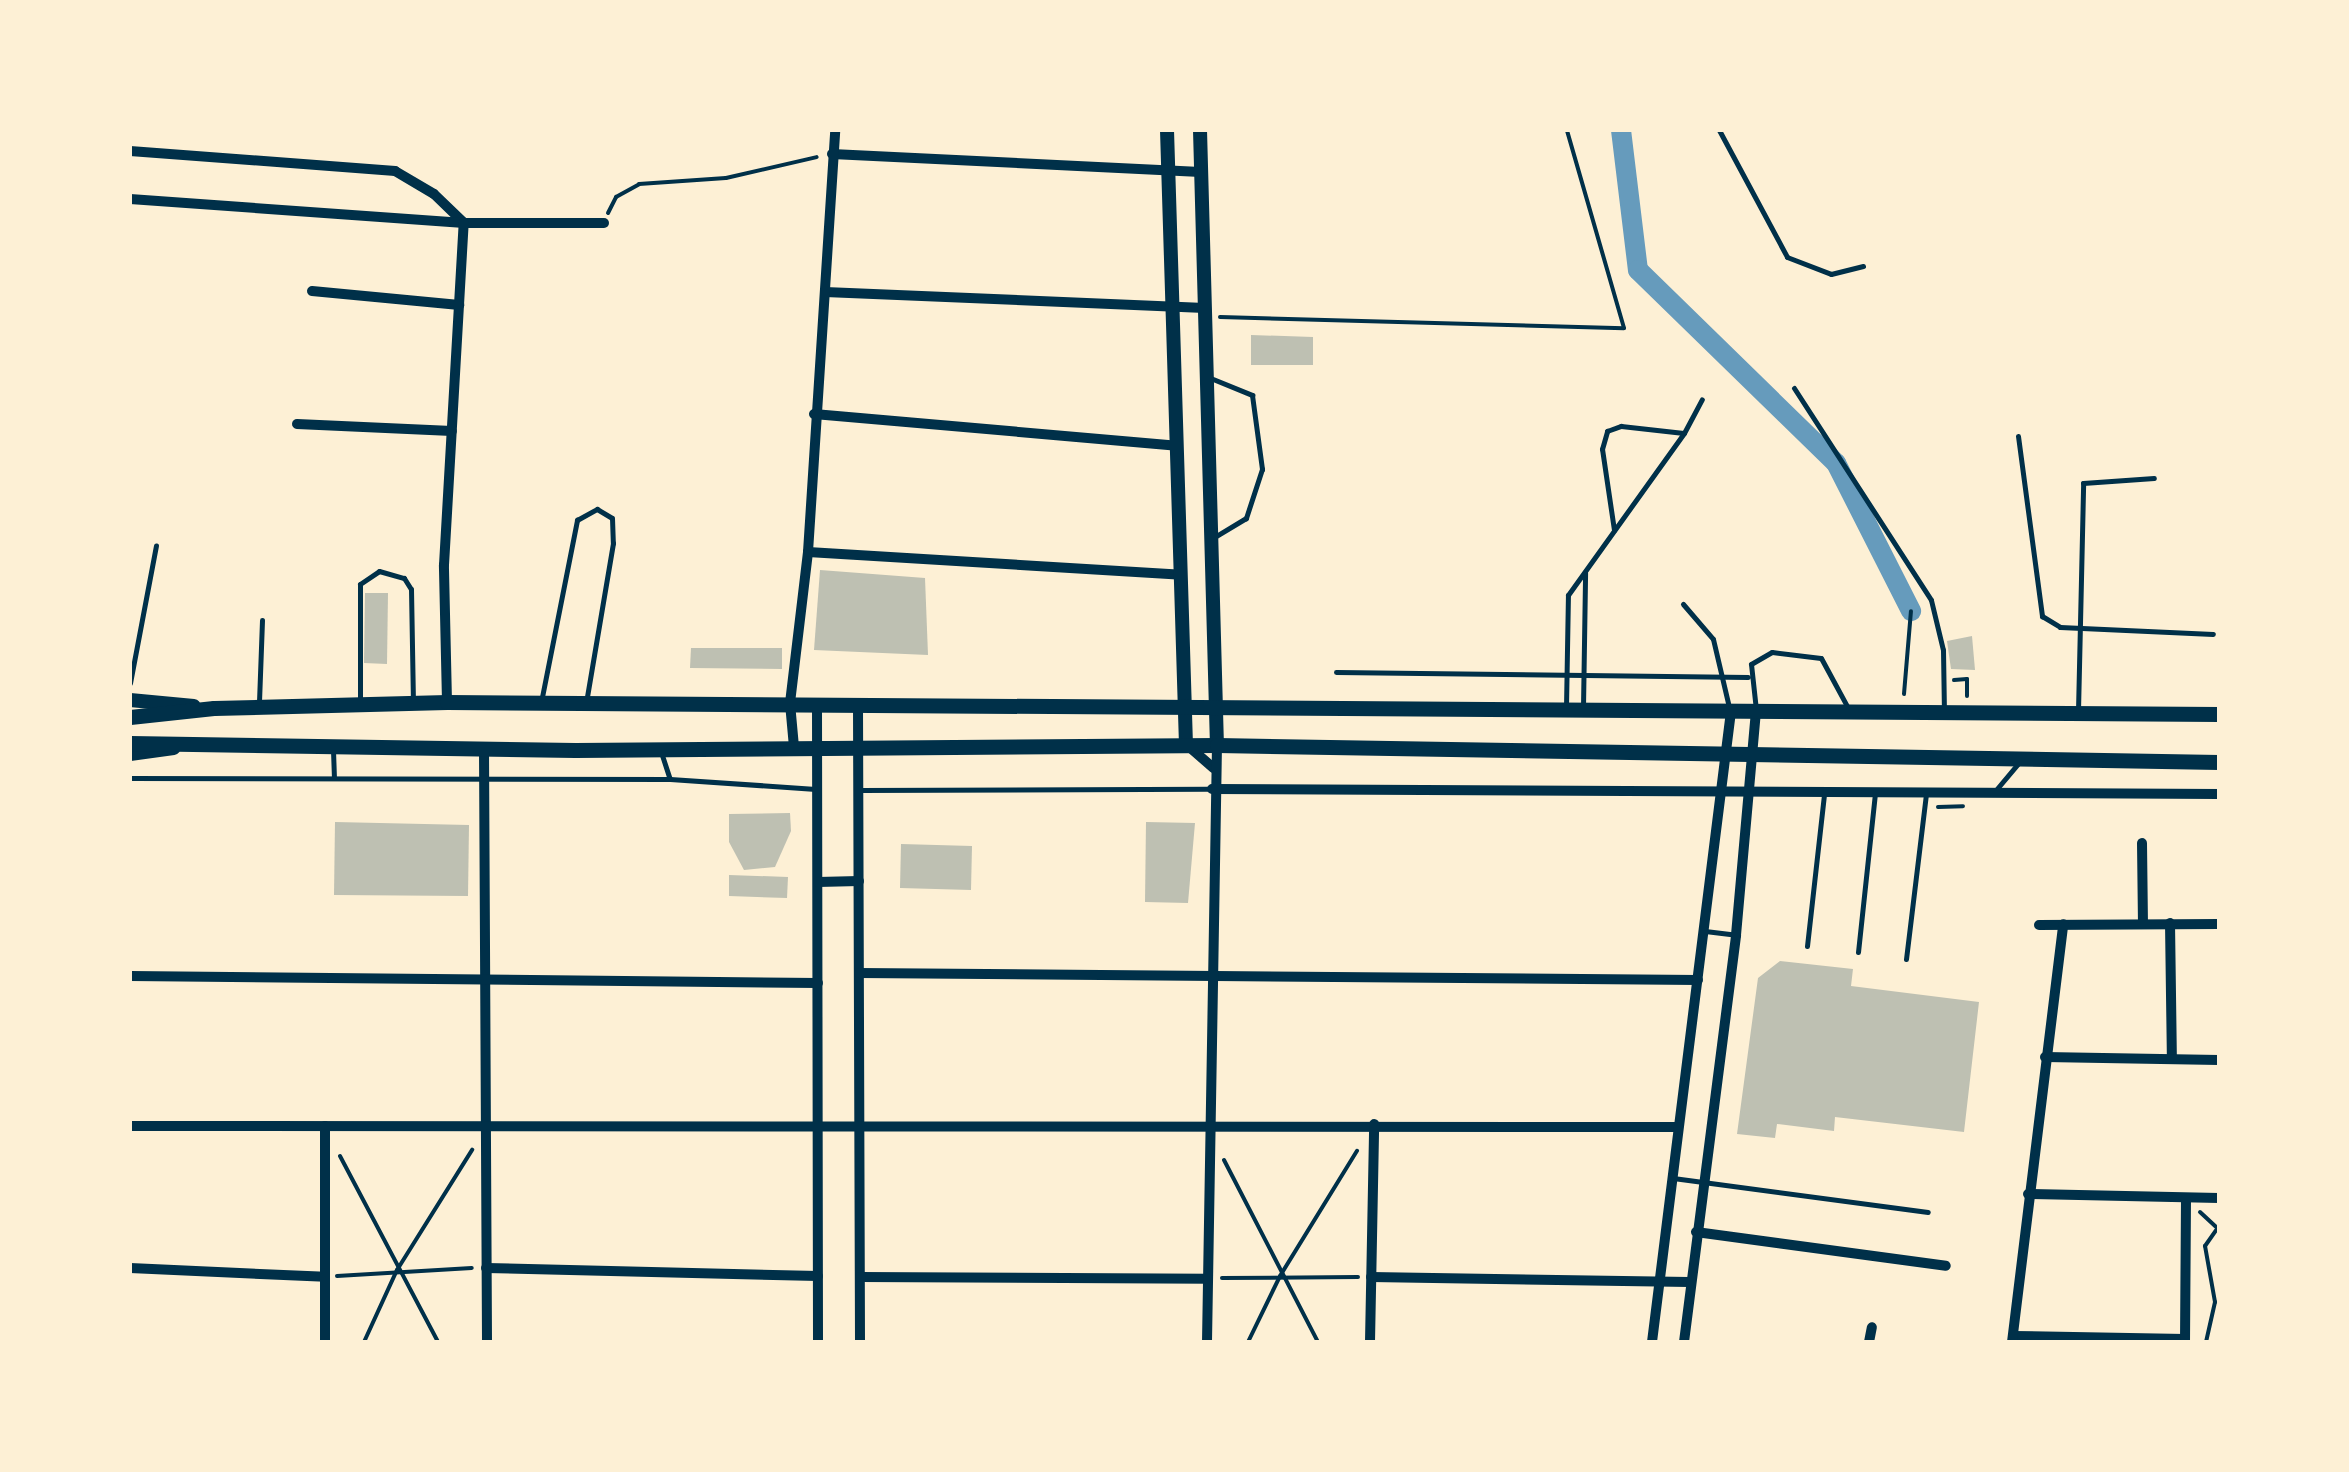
<!DOCTYPE html>
<html>
<head>
<meta charset="utf-8">
<style>
  body { margin:0 }
  #map { position:relative; width:2349px; height:1472px; overflow:hidden; background:#fdf0d5; font-family:"Open Sans",sans-serif }
  div>[style] { position:absolute }
  [style*='--x'] { left:calc(var(--x)*1px); top:calc(var(--y)*1px); width:calc(var(--w)*1px); rotate:calc(var(--a)*1deg) }
  .canal>* { height:20px; margin:-10px; padding:0 10px; transform-origin:10px; border-radius:10px; background:#669bbc }
  .building>* { inset:0; background:#bec0b2 }
  .path>* { height:4px; margin:-2px; padding:0 2px; transform-origin:2px; border-radius:2px; background:#003049 }
  .service>* { height:5px; margin:-2.5px; padding:0 2.5px; transform-origin:2.5px; border-radius:2.5px; background:#003049 }
  .minor>* { height:10px; margin:-5px; padding:0 5px; transform-origin:5px; border-radius:5px; background:#003049 }
  .tertiary>* { height:14px; margin:-7px; padding:0 7px; transform-origin:7px; border-radius:7px; background:#003049 }
  .secondary>* { height:15px; margin:-7.5px; padding:0 7.5px; transform-origin:7.5px; border-radius:7.5px; background:#003049 }
  span { translate:-50% -50%; white-space:nowrap; text-align:center; line-height:1.15; -webkit-text-stroke:10px #fdf0d5; paint-order:stroke }
  .frame { position:absolute; inset:0; border:132px solid #fdf0d5; pointer-events:none }
</style>
</head>
<body>
<div id="map">
  <div class="canal">
    <i style="--x:1621;--y:130;--w:141;--a:83.1"></i>
    <i style="--x:1638;--y:270;--w:277;--a:44.3"></i>
    <i style="--x:1836;--y:463;--w:166;--a:63.1"></i>
  </div>
  <div class="building">
    <i style="clip-path:polygon(1251px 335px,1313px 337px,1313px 365px,1251px 365px)"></i>
    <i style="clip-path:polygon(820px 570px,925px 578px,928px 655px,814px 650px)"></i>
    <i style="clip-path:polygon(365px 593px,388px 593px,387px 664px,364px 663px)"></i>
    <i style="clip-path:polygon(1972px 636px,1975px 670px,1951px 669px,1947px 641px)"></i>
    <i style="clip-path:polygon(691px 648px,782px 648px,782px 669px,690px 668px)"></i>
    <i style="clip-path:polygon(790px 813px,791px 831px,775px 867px,744px 870px,729px 842px,729px 814px)"></i>
    <i style="clip-path:polygon(335px 822px,469px 825px,468px 896px,334px 895px)"></i>
    <i style="clip-path:polygon(1146px 822px,1195px 823px,1188px 903px,1145px 902px)"></i>
    <i style="clip-path:polygon(901px 844px,972px 846px,971px 890px,900px 888px)"></i>
    <i style="clip-path:polygon(729px 875px,788px 877px,787px 898px,729px 896px)"></i>
    <i style="clip-path:polygon(1780px 961px,1853px 969px,1851px 986px,1979px 1002px,1964px 1132px,1835px 1117px,1834px 1131px,1777px 1124px,1775px 1138px,1737px 1134px,1758px 978px)"></i>
  </div>
  <div class="path">
    <i style="--x:608;--y:213;--w:18;--a:-63"></i>
    <i style="--x:616;--y:197;--w:26;--a:-29"></i>
    <i style="--x:639;--y:184;--w:87;--a:-3.9"></i>
    <i style="--x:726;--y:178;--w:93;--a:-13"></i>
    <i style="--x:1220;--y:317;--w:404;--a:1.6"></i>
    <i style="--x:1624;--y:328;--w:206;--a:-106.1"></i>
    <i style="--x:1954;--y:680;--w:13;--a:-4"></i>
    <i style="--x:1967;--y:679;--w:17;--a:90"></i>
    <i style="--x:1904;--y:694;--w:83;--a:-85.2"></i>
    <i style="--x:1938;--y:807;--w:25;--a:-2"></i>
    <i style="--x:340;--y:1156;--w:210;--a:62.2"></i>
    <i style="--x:1224;--y:1160;--w:205;--a:62.7"></i>
    <i style="--x:2200;--y:1212;--w:21;--a:43"></i>
    <i style="--x:337;--y:1276;--w:135;--a:-3.4"></i>
    <i style="--x:1222;--y:1278;--w:136;--a:-0.4"></i>
    <i style="--x:364;--y:1342;--w:79;--a:-65.4"></i>
    <i style="--x:397;--y:1270;--w:142;--a:-58"></i>
    <i style="--x:1248;--y:1342;--w:73;--a:-64.1"></i>
    <i style="--x:1280;--y:1276;--w:147;--a:-58.4"></i>
    <i style="--x:2206;--y:1342;--w:41;--a:-77.3"></i>
    <i style="--x:2215;--y:1302;--w:57;--a:-100.1"></i>
    <i style="--x:2205;--y:1246;--w:24;--a:-55"></i>
  </div>
  <div class="service">
    <i style="--x:1719;--y:130;--w:144;--a:61.8"></i>
    <i style="--x:1787;--y:257;--w:47;--a:21.1"></i>
    <i style="--x:1831;--y:274;--w:33;--a:-14"></i>
    <i style="--x:1208;--y:377;--w:48;--a:22.2"></i>
    <i style="--x:1252;--y:395;--w:75;--a:82.3"></i>
    <i style="--x:1262;--y:469;--w:52;--a:108.1"></i>
    <i style="--x:1246;--y:518;--w:37;--a:149"></i>
    <i style="--x:1794;--y:388;--w:252;--a:57.1"></i>
    <i style="--x:1931;--y:600;--w:51;--a:76.5"></i>
    <i style="--x:1943;--y:650;--w:61;--a:89.1"></i>
    <i style="--x:2018;--y:436;--w:182;--a:82.4"></i>
    <i style="--x:2042;--y:616;--w:21;--a:31"></i>
    <i style="--x:2060;--y:627;--w:153;--a:2.6"></i>
    <i style="--x:1614;--y:530;--w:82;--a:-98.4"></i>
    <i style="--x:1602;--y:449;--w:19;--a:-74"></i>
    <i style="--x:1607;--y:431;--w:15;--a:-20"></i>
    <i style="--x:1621;--y:426;--w:63;--a:6.3"></i>
    <i style="--x:1683;--y:604;--w:46;--a:49.4"></i>
    <i style="--x:1713;--y:639;--w:70;--a:76.8"></i>
    <i style="--x:1336;--y:672;--w:412;--a:0.7"></i>
    <i style="--x:130;--y:683;--w:140;--a:-79.3"></i>
    <i style="--x:259;--y:702;--w:82;--a:-87.9"></i>
    <i style="--x:360;--y:702;--w:118;--a:-90"></i>
    <i style="--x:360;--y:584;--w:23;--a:-34"></i>
    <i style="--x:379;--y:571;--w:26;--a:16"></i>
    <i style="--x:404;--y:578;--w:13;--a:58"></i>
    <i style="--x:411;--y:589;--w:112;--a:89"></i>
    <i style="--x:541;--y:702;--w:186;--a:-78.8"></i>
    <i style="--x:577;--y:520;--w:23;--a:-29"></i>
    <i style="--x:597;--y:509;--w:17;--a:31"></i>
    <i style="--x:612;--y:518;--w:25;--a:88"></i>
    <i style="--x:613;--y:543;--w:161;--a:99.6"></i>
    <i style="--x:1566;--y:707;--w:112;--a:-89"></i>
    <i style="--x:1568;--y:595;--w:199;--a:-54.4"></i>
    <i style="--x:1684;--y:433;--w:38;--a:-62"></i>
    <i style="--x:1583;--y:707;--w:134;--a:-89.1"></i>
    <i style="--x:1756;--y:710;--w:46;--a:-96.2"></i>
    <i style="--x:1751;--y:664;--w:24;--a:-30"></i>
    <i style="--x:1772;--y:652;--w:49;--a:7"></i>
    <i style="--x:1821;--y:658;--w:55;--a:61.6"></i>
    <i style="--x:2078;--y:711;--w:228;--a:-88.7"></i>
    <i style="--x:2083;--y:483;--w:71;--a:-4"></i>
    <i style="--x:333;--y:750;--w:27;--a:88"></i>
    <i style="--x:661;--y:752;--w:28;--a:72"></i>
    <i style="--x:670;--y:779;--w:146;--a:3.9"></i>
    <i style="--x:130;--y:778;--w:540;--a:0.11"></i>
    <i style="--x:860;--y:790;--w:349;--a:-0.2"></i>
    <i style="--x:1995;--y:791;--w:39;--a:-50"></i>
    <i style="--x:1705;--y:931;--w:31;--a:7"></i>
    <i style="--x:1807;--y:946;--w:152;--a:-83.6"></i>
    <i style="--x:1858;--y:952;--w:161;--a:-83.9"></i>
    <i style="--x:1906;--y:959;--w:167;--a:-83.1"></i>
    <i style="--x:1673;--y:1178;--w:257;--a:7.6"></i>
  </div>
  <div class="minor">
    <i style="--x:130;--y:151;--w:266;--a:4.3"></i>
    <i style="--x:395;--y:171;--w:45;--a:30.5"></i>
    <i style="--x:434;--y:194;--w:42;--a:44"></i>
    <i style="--x:832;--y:154;--w:369;--a:2.8"></i>
    <i style="--x:130;--y:199;--w:335;--a:4.1"></i>
    <i style="--x:464;--y:223;--w:140;--a:0"></i>
    <i style="--x:312;--y:291;--w:148;--a:5.4"></i>
    <i style="--x:825;--y:292;--w:380;--a:2.4"></i>
    <i style="--x:814;--y:414;--w:364;--a:5"></i>
    <i style="--x:297;--y:424;--w:155;--a:2.6"></i>
    <i style="--x:808;--y:552;--w:374;--a:3.5"></i>
    <i style="--x:447;--y:702;--w:137;--a:-91.3"></i>
    <i style="--x:444;--y:565;--w:343;--a:-86.7"></i>
    <i style="--x:817;--y:704;--w:638;--a:89.91"></i>
    <i style="--x:858;--y:705;--w:637;--a:89.82"></i>
    <i style="--x:1187;--y:745;--w:35;--a:41"></i>
    <i style="--x:794;--y:747;--w:44;--a:-95.2"></i>
    <i style="--x:790;--y:703;--w:152;--a:-83.2"></i>
    <i style="--x:808;--y:552;--w:423;--a:-86.3"></i>
    <i style="--x:484;--y:749;--w:593;--a:89.71"></i>
    <i style="--x:1212;--y:789;--w:1007;--a:0.28"></i>
    <i style="--x:2142;--y:843;--w:80;--a:89.3"></i>
    <i style="--x:818;--y:882;--w:41;--a:-1.4"></i>
    <i style="--x:2170;--y:923;--w:136;--a:89.2"></i>
    <i style="--x:2039;--y:925;--w:180;--a:-0.3"></i>
    <i style="--x:859;--y:973;--w:839;--a:0.48"></i>
    <i style="--x:130;--y:976;--w:688;--a:0.58"></i>
    <i style="--x:2045;--y:1057;--w:174;--a:1"></i>
    <i style="--x:130;--y:1126;--w:1547;--a:0.04"></i>
    <i style="--x:2028;--y:1194;--w:191;--a:1.2"></i>
    <i style="--x:1696;--y:1232;--w:252;--a:7.7"></i>
    <i style="--x:130;--y:1268;--w:195;--a:2.6"></i>
    <i style="--x:486;--y:1268;--w:332;--a:1.4"></i>
    <i style="--x:860;--y:1277;--w:348;--a:0.3"></i>
    <i style="--x:1371;--y:1277;--w:318;--a:0.9"></i>
    <i style="--x:2013;--y:1336;--w:172;--a:1"></i>
    <i style="--x:325;--y:1342;--w:216;--a:-90"></i>
    <i style="--x:1207;--y:1342;--w:597;--a:-89.04"></i>
    <i style="--x:1370;--y:1342;--w:218;--a:-88.9"></i>
    <i style="--x:1652;--y:1342;--w:636;--a:-82.86"></i>
    <i style="--x:1684;--y:1342;--w:410;--a:-82.7"></i>
    <i style="--x:1736;--y:935;--w:225;--a:-84.9"></i>
    <i style="--x:1869;--y:1342;--w:15;--a:-79"></i>
    <i style="--x:2012;--y:1342;--w:421;--a:-83"></i>
    <i style="--x:2185;--y:1342;--w:144;--a:-89.6"></i>
  </div>
  <div class="tertiary">
    <i style="--x:1167;--y:130;--w:614;--a:88.23"></i>
    <i style="--x:1200;--y:130;--w:615;--a:88.42"></i>
    <i style="--x:130;--y:700;--w:64;--a:5.4"></i>
    <i style="--x:130;--y:754;--w:44;--a:-7.8"></i>
  </div>
  <div class="secondary">
    <i style="--x:130;--y:717;--w:84;--a:-6.1"></i>
    <i style="--x:214;--y:708;--w:233;--a:-1.5"></i>
    <i style="--x:447;--y:702;--w:1772;--a:0.39"></i>
    <i style="--x:130;--y:743;--w:445;--a:0.9"></i>
    <i style="--x:575;--y:750;--w:642;--a:-0.45"></i>
    <i style="--x:1217;--y:745;--w:1002;--a:0.97"></i>
  </div>
  <div class="frame"></div>
</div>
</body>
</html>
